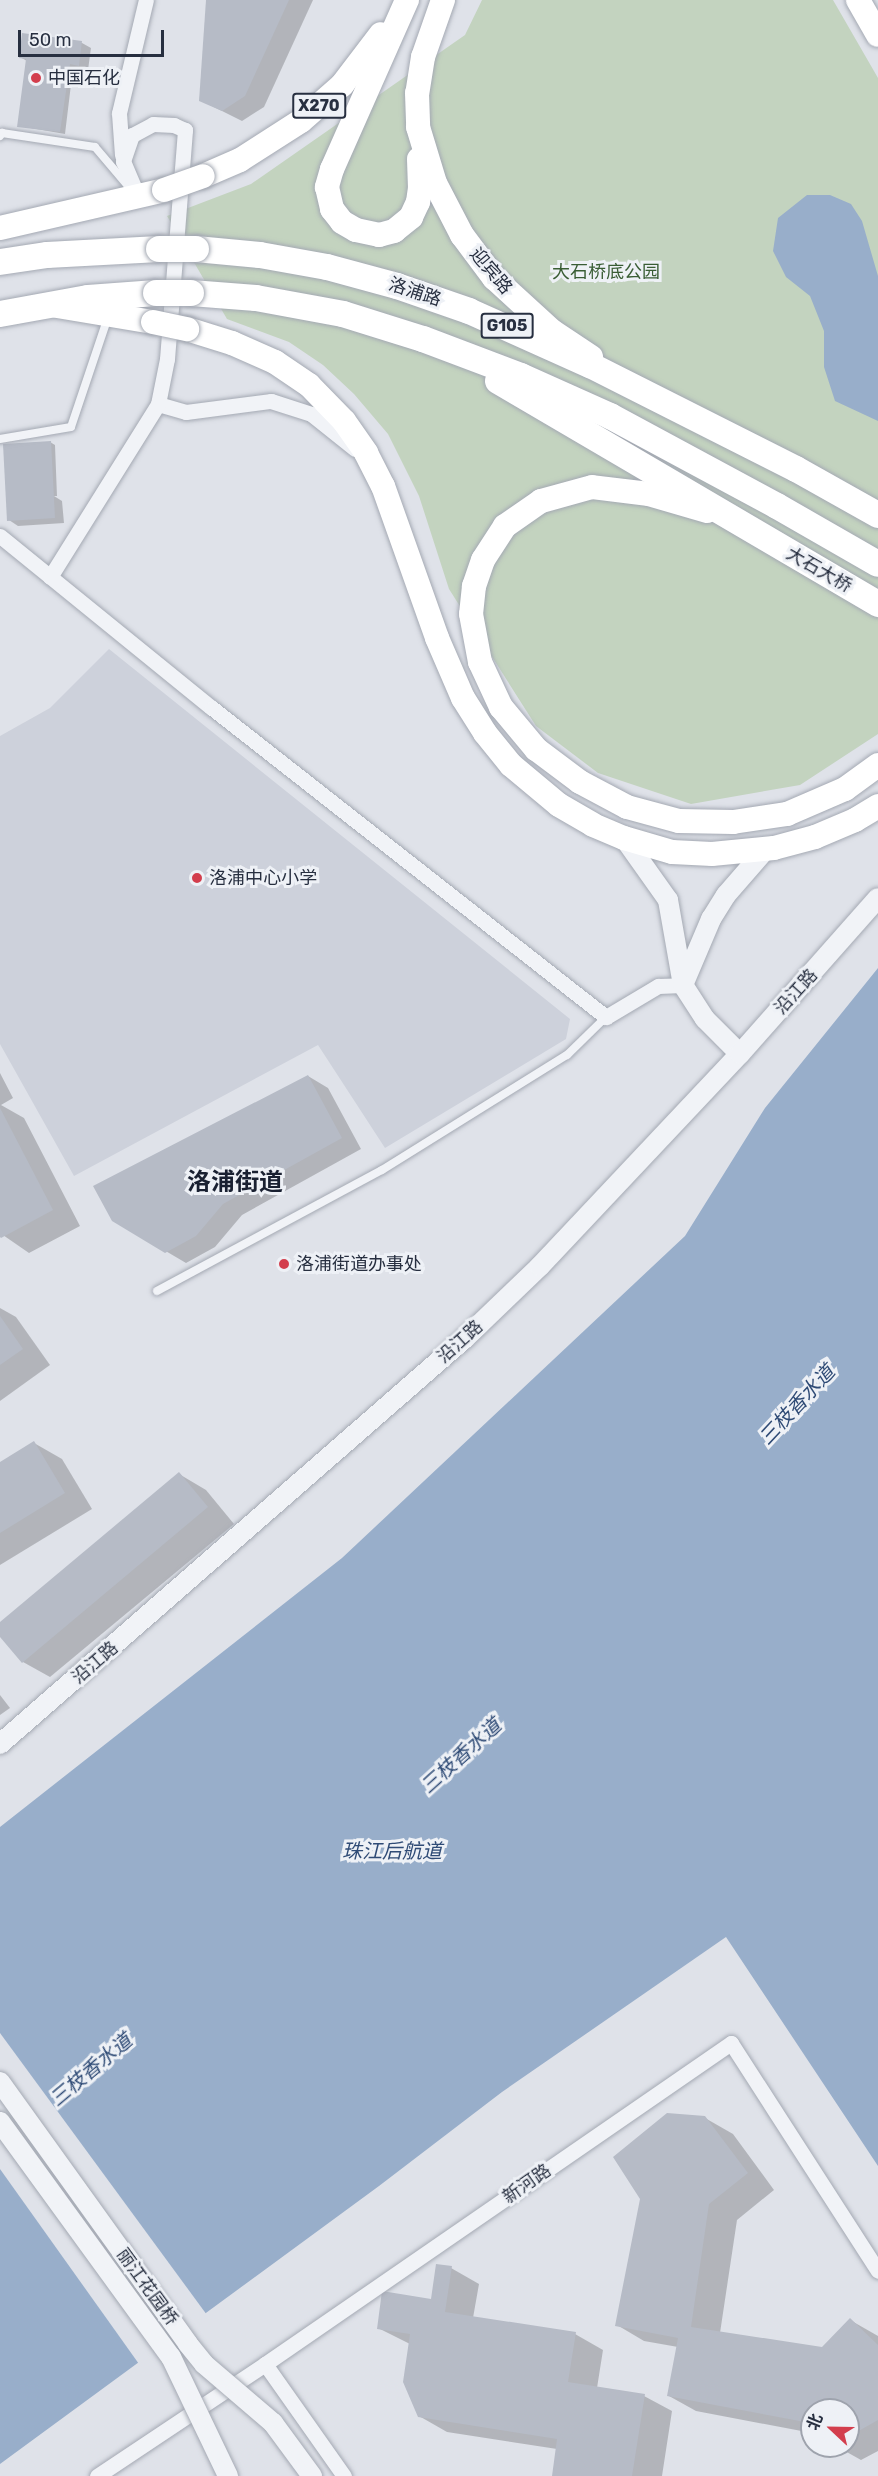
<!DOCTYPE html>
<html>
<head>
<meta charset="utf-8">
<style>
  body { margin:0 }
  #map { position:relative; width:878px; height:2476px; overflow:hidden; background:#dfe2e9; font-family:Rubik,"Noto Sans SC",sans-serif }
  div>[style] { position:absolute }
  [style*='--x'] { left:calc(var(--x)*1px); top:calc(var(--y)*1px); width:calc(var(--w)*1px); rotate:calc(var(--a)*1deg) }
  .built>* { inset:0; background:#cdd1db }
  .green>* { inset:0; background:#c3d3bf }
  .water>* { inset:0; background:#98aeca }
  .pier>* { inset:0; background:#dfe2e9 }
  .shadow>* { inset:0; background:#0003 }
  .building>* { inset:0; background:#b6bbc6 }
  .roads { filter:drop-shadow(0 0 2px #a4a9b3) drop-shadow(0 0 2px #a4a9b3) }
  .service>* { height:8px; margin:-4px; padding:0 4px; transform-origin:4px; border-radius:4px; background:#f1f3f7 }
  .minor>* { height:15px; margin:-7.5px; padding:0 7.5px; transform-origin:7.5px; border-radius:7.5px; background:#f1f3f7 }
  .tertiary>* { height:20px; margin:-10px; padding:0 10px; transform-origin:10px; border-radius:10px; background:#f1f3f7 }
  .primary>* { height:24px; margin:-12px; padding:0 12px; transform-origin:12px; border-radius:12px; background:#fff }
  .trunk>* { height:26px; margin:-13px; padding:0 13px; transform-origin:13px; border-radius:13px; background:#fff }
  .bridges { filter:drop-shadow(0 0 2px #a4a9b3) drop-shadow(0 0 2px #a4a9b3) }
  .tertiary-bridge>* { height:20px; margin:-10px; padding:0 10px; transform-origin:10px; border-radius:10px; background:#f1f3f7 }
  .primary-bridge>* { height:24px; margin:-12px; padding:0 12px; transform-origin:12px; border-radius:12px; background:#fff }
  .trunk-bridge>* { height:26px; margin:-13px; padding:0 13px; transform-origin:13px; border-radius:13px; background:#fff }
  .dots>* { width:16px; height:16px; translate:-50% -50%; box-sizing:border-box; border:3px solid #eef1f6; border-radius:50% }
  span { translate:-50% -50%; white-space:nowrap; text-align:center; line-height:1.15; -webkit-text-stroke:6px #eef1f6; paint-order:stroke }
  .shield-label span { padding:2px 4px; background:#eef1f6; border:2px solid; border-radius:4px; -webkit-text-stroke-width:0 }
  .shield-label { font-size:16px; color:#272f40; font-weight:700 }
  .poi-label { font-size:18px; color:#272f40 }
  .left { translate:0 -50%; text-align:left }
  .street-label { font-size:18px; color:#272f40 }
  .park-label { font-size:18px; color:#395d34 }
  .water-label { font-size:20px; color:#2f4b76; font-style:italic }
  .district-label { font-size:24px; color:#192031; font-weight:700 }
  .north { position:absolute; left:800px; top:2398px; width:60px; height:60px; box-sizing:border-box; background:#eef1f6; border:2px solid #9ea3ad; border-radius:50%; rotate:292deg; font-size:16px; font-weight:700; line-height:24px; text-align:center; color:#272f40 }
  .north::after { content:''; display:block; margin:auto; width:21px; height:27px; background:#d33e4d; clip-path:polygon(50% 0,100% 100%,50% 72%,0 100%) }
  .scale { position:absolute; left:18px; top:30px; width:146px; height:27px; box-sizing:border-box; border:3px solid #272f40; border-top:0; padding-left:8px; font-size:18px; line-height:21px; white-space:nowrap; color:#272f40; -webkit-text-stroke:4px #eef1f6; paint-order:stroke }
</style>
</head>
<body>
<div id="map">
  <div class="built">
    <i style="clip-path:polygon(109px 649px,570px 1019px,566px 1039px,385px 1148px,318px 1045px,74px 1176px,0 1044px,0 736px,50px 708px)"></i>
  </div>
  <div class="green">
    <i style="clip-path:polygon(482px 0,833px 0,878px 78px,878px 734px,800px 785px,691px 804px,598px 773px,536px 726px,449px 589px,419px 496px,388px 434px,354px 394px,323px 365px,289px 342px,227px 319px,167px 216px,251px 184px,465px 35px)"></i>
  </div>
  <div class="water">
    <i style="clip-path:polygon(807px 195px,830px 195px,851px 204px,862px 221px,878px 276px,878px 421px,835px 401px,824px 367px,824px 331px,810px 296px,786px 277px,773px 251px,778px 218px)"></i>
    <i style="clip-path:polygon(878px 968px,878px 2166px,726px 1937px,502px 2092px,379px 2186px,0 2464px,0 1827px,342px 1558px,685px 1236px,765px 1108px)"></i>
  </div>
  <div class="pier">
    <i style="clip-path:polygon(0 2033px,207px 2315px,139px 2364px,0 2169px)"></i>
  </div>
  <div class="shadow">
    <i style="clip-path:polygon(208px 0,313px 0,264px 107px,242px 121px,200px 100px)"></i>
    <i style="clip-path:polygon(23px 35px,82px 43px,91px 48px,88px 70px,73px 68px,65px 134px,19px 126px,27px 61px,20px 57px)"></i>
    <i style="clip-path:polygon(50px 442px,55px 445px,57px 496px,54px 496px,62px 501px,64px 523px,18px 526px,9px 520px)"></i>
    <i style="clip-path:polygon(0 1073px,13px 1098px,1px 1105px,24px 1118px,80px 1226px,29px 1253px,0 1233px)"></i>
    <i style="clip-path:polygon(308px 1076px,328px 1088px,361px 1149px,242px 1215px,215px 1247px,186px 1263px,113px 1220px)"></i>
    <i style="clip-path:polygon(0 1308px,16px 1317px,50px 1365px,0 1401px)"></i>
    <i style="clip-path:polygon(34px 1443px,62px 1459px,92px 1509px,0 1565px,0 1464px)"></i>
    <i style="clip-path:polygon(179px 1474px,206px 1490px,234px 1524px,50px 1677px,23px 1662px,0 1634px,0 1624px)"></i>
    <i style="clip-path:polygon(0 1695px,10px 1708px,0 1715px)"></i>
    <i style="clip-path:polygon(705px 2118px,733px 2134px,774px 2190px,737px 2220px,720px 2333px,823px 2348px,850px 2320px,878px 2336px,878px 2451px,861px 2460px,836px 2446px,848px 2446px,848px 2410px,812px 2410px,812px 2433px,696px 2411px,669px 2396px,678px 2347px,644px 2341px,617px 2325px)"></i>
    <i style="clip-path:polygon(451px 2268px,479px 2284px,473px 2318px,575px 2334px,603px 2350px,597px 2388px,644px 2396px,672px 2411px,662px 2476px,553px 2476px,557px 2449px,447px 2432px,419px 2416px,410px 2344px,378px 2328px,433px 2300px)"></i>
  </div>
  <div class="building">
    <i style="clip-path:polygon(206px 0,289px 0,245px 96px,222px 111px,199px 101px)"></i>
    <i style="clip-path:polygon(22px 33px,82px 41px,79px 66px,70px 64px,60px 132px,17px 127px,26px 59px,19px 58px)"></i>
    <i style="clip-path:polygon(51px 441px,55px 518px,7px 521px,3px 444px)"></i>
    <i style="clip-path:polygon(308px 1075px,342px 1138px,223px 1204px,196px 1236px,165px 1253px,112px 1221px,93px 1186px)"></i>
    <i style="clip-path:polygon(0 1108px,53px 1210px,1px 1238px,0 1237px)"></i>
    <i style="clip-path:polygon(0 1316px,23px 1349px,0 1365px)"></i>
    <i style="clip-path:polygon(34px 1441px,65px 1493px,0 1533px,0 1462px)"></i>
    <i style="clip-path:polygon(179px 1472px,208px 1507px,22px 1663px,0 1637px,0 1622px)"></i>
    <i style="clip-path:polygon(667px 2113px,705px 2116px,748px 2173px,709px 2204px,691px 2327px,822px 2347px,850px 2318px,878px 2345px,878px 2420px,848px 2437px,848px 2410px,812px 2410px,812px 2428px,805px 2422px,667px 2396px,678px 2338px,615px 2326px,640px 2199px,613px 2157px)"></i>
    <i style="clip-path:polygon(436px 2264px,452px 2266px,445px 2312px,576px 2332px,568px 2382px,645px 2394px,632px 2476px,552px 2476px,557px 2439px,418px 2417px,403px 2382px,410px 2334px,377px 2329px,382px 2291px,431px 2299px)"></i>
  </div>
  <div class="roads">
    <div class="service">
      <i style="--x:0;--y:136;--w:4;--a:-56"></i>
      <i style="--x:2;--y:133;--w:94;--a:8.6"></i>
      <i style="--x:95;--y:147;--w:52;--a:49.6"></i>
      <i style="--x:0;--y:439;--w:72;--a:-9.6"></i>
      <i style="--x:71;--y:427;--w:116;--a:-71.4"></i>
      <i style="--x:157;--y:1291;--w:255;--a:-28.3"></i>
      <i style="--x:382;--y:1170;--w:218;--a:-31.9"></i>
      <i style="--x:567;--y:1055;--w:54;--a:-44.3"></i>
    </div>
    <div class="minor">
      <i style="--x:122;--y:155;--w:42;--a:-94.1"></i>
      <i style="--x:119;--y:113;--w:116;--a:-76.6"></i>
      <i style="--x:158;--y:404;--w:29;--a:16"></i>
      <i style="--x:186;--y:412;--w:86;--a:-7.4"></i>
      <i style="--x:271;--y:401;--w:42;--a:18"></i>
      <i style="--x:311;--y:414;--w:56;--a:38.5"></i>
      <i style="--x:0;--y:536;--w:273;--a:39.1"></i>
      <i style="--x:212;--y:708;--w:501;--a:38.11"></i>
      <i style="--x:606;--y:1017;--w:61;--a:-30.8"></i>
      <i style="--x:658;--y:986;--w:25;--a:-2"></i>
      <i style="--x:50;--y:577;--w:204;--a:-58"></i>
      <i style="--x:158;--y:404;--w:46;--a:-78.7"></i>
      <i style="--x:167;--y:359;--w:230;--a:-85.5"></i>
      <i style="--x:185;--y:130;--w:12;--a:-156"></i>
      <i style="--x:174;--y:125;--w:21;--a:-177"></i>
      <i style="--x:153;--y:124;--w:24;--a:152"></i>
      <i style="--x:132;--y:135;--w:28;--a:109"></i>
      <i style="--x:123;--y:161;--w:39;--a:67"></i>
      <i style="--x:265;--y:2364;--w:137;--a:54.8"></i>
      <i style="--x:97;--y:2476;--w:202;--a:-33.7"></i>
      <i style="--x:265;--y:2364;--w:566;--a:-34.56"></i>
      <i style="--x:731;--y:2043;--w:271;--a:57.2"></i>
    </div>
    <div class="tertiary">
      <i style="--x:624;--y:838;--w:76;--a:54.6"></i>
      <i style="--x:668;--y:900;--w:86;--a:80"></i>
      <i style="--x:683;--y:985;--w:40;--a:57.1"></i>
      <i style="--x:705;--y:1019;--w:49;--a:45"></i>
      <i style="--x:683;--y:985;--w:72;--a:-67"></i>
      <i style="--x:711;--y:919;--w:28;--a:-58"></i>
      <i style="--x:726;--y:895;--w:61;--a:-49"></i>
      <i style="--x:0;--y:1744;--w:616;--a:-41.12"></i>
      <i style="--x:464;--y:1339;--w:105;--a:-43.8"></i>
      <i style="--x:540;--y:1266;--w:291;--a:-46.7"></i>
      <i style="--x:740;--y:1054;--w:208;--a:-48.5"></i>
    </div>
    <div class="primary">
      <i style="--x:407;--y:0;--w:185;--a:113.9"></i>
      <i style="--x:332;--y:169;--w:19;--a:106"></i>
      <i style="--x:327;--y:187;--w:23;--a:77"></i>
      <i style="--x:332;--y:209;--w:16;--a:52"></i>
      <i style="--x:342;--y:222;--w:16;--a:30"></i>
      <i style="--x:356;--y:230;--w:24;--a:12"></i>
      <i style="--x:379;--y:235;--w:16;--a:-15"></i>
      <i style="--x:394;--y:231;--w:22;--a:-39"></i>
      <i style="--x:411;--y:217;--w:17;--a:-65"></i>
      <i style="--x:418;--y:202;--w:14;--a:-82"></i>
      <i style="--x:420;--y:188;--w:29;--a:-92"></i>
      <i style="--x:443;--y:0;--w:60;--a:109.3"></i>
      <i style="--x:423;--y:57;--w:36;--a:99"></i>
      <i style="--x:417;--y:93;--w:34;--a:88"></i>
      <i style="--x:418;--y:127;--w:59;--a:73.1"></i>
      <i style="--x:435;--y:183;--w:59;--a:62.6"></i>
      <i style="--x:462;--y:235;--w:54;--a:53.3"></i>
      <i style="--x:494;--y:278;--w:79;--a:42.4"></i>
      <i style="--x:552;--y:331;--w:47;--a:33.7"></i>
      <i style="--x:858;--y:0;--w:40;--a:60.3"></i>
      <i style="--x:203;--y:176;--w:40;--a:-23.4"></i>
      <i style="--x:240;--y:160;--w:72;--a:-32.6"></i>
      <i style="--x:301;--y:121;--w:55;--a:-41.3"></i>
      <i style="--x:342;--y:85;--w:64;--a:-52.6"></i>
      <i style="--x:0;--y:228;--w:168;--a:-13"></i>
      <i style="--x:57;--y:306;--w:97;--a:9.5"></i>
      <i style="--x:187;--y:329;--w:47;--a:17.3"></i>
      <i style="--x:232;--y:343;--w:47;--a:23.8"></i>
      <i style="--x:275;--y:362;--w:41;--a:34.1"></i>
      <i style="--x:309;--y:385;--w:50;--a:45.8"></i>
      <i style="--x:344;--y:421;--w:39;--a:55"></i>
      <i style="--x:366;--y:453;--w:37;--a:63"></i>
      <i style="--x:383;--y:486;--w:161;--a:70.4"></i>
      <i style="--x:437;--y:638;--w:65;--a:66.6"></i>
      <i style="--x:463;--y:698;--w:41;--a:57.8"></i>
      <i style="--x:485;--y:733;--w:41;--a:50.9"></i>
      <i style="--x:511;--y:765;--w:62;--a:39.8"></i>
      <i style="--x:559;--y:805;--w:39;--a:30"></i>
      <i style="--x:593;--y:825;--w:34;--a:23"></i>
      <i style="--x:624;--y:838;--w:50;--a:16.3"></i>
      <i style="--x:672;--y:852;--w:40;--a:2.9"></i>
      <i style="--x:712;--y:854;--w:62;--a:-5.5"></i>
      <i style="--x:774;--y:848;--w:42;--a:-15"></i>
      <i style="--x:815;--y:837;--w:43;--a:-23"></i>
      <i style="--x:855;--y:820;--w:27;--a:-31"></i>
      <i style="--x:707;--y:511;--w:60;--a:-163.7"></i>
      <i style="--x:649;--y:494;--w:57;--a:-173"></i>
      <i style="--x:592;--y:487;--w:53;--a:164.6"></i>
      <i style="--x:541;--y:501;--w:44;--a:145.2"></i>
      <i style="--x:505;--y:526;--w:40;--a:122.9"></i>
      <i style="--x:483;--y:560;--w:28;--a:109"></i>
      <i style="--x:474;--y:586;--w:28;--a:96"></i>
      <i style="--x:471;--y:614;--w:49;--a:79.4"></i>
      <i style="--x:480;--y:662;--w:50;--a:65"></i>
      <i style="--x:501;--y:707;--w:55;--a:50.2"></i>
      <i style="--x:536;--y:749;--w:55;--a:36.9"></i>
      <i style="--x:580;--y:782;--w:53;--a:28"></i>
      <i style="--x:627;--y:807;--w:54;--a:15.1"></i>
      <i style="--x:679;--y:821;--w:54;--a:1.1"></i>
      <i style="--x:733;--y:822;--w:55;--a:-8.4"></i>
      <i style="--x:787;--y:814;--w:63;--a:-23.3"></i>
      <i style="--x:845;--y:789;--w:41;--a:-36"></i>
    </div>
    <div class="trunk">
      <i style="--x:196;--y:249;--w:64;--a:5.4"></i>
      <i style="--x:260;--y:255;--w:68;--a:10.2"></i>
      <i style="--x:327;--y:267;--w:73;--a:15.2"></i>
      <i style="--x:397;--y:286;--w:76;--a:19.1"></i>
      <i style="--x:469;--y:311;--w:133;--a:24.1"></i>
      <i style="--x:590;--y:365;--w:231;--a:26.8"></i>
      <i style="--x:796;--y:469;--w:94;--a:29.3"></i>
      <i style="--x:0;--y:262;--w:48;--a:-8.5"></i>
      <i style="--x:47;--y:255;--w:112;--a:-3.1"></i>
      <i style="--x:191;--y:293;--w:65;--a:4.4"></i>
      <i style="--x:256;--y:298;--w:88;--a:10.4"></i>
      <i style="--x:343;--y:314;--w:84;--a:17.4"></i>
      <i style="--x:423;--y:339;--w:105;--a:20.7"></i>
      <i style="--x:521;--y:376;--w:98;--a:24.2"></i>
      <i style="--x:610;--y:416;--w:190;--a:28.3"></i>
      <i style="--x:777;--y:506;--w:116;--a:29.9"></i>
      <i style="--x:0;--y:314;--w:89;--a:-10.3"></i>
      <i style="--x:88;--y:298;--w:68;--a:-4.2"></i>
      <i style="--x:498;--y:381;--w:441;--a:30.4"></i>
    </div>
  </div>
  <div class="bridges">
    <div class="tertiary-bridge">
      <i style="--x:0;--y:2082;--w:322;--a:54.3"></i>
      <i style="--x:188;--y:2344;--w:26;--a:51"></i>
      <i style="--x:204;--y:2364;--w:91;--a:40.5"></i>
      <i style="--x:273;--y:2423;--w:66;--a:53.7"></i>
      <i style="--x:0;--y:2122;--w:291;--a:54"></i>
      <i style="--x:171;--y:2357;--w:132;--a:64.4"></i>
    </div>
    <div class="primary-bridge">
      <i style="--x:164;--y:190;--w:41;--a:-19.7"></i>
      <i style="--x:153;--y:322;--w:35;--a:12"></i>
    </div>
    <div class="trunk-bridge">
      <i style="--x:159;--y:249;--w:37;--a:0"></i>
      <i style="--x:156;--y:293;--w:35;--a:0"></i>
    </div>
  </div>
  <div class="dots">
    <i style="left:36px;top:78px;background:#d33e4d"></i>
    <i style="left:197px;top:878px;background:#d33e4d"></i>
    <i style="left:284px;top:1264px;background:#d33e4d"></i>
  </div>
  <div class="shield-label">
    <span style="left:319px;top:106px">X270</span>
    <span style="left:507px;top:326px">G105</span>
  </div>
  <div class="poi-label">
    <span class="left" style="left:48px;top:78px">中国石化</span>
    <span class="left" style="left:209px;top:878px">洛浦中心小学</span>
    <span class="left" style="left:296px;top:1264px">洛浦街道办事处</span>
  </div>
  <div class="street-label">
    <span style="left:491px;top:271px;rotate:50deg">迎宾路</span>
    <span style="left:415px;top:292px;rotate:18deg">洛浦路</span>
    <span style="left:819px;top:570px;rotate:30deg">大石大桥</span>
    <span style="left:796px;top:992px;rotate:-48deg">沿江路</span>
    <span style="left:460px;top:1342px;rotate:-42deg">沿江路</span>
    <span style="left:95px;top:1663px;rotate:-41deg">沿江路</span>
    <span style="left:527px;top:2184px;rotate:-35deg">新河路</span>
    <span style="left:147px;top:2287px;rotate:54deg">丽江花园桥</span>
  </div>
  <div class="park-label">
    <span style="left:606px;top:272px">大石桥底公园</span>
  </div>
  <div class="water-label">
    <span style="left:797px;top:1405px;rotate:-47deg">三枝香水道</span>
    <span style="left:461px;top:1756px;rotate:-42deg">三枝香水道</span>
    <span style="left:392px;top:1851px">珠江后航道</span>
    <span style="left:91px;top:2070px;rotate:-40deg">三枝香水道</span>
  </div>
  <div class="district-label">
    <span style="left:235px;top:1183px">洛浦街道</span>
  </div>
  <div class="north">北</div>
  <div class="scale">50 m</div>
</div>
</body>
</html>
